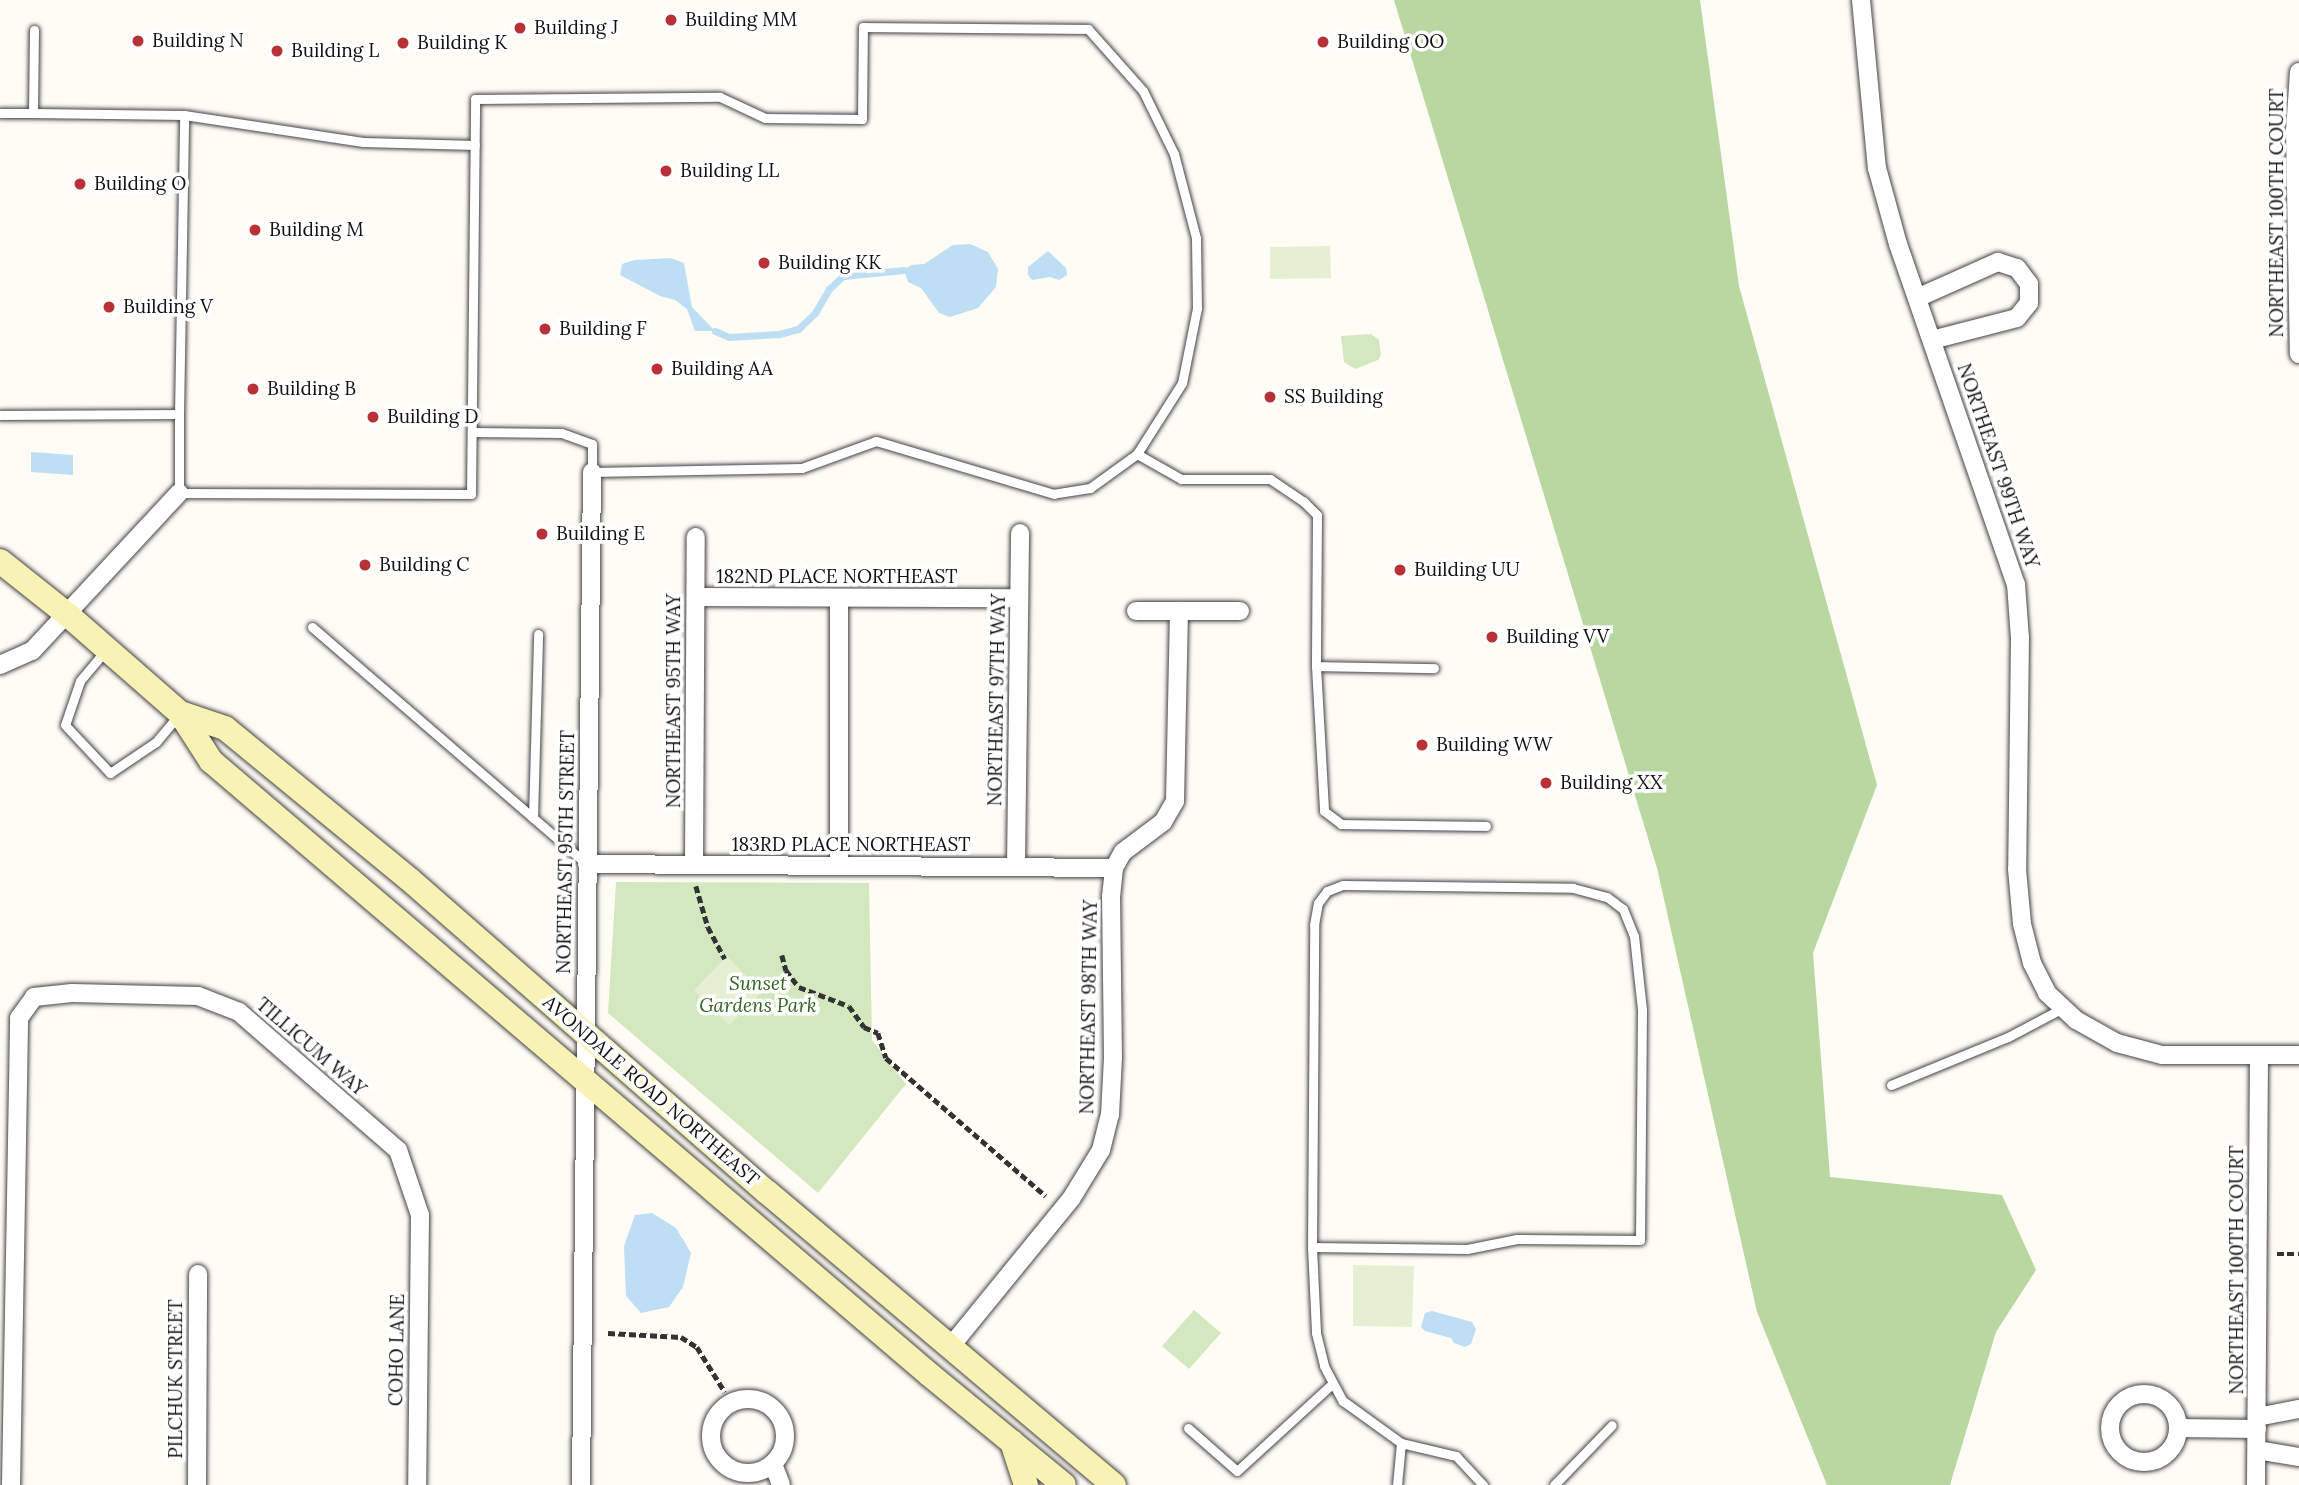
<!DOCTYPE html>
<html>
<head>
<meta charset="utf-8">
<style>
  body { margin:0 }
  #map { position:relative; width:2299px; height:1485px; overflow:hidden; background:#fefcf5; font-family:Lora,serif }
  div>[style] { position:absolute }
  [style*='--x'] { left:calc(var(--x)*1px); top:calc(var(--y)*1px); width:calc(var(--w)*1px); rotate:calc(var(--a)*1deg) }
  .green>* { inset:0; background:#d4e8c0 }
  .forest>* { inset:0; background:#b9d7a0 }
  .pitch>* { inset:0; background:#e5efd1 }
  .water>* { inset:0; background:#bddef3 }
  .stream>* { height:7px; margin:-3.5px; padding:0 3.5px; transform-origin:3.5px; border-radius:3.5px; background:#bddef3 }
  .path>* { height:4.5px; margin-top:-2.25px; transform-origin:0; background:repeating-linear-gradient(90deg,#333 0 7px,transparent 0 10.5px) }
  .roads { filter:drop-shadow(0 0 2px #444) drop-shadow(0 0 2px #444) }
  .service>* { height:9px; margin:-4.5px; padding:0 4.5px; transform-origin:4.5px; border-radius:4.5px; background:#fff }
  .minor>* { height:18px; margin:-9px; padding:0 9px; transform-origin:9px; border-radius:9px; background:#fff }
  .minor>.ring { margin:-9px; padding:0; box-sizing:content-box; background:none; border:18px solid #fff; border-radius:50% }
  .secondary>* { height:24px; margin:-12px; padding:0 12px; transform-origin:12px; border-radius:12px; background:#f9f2b5 }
  .dots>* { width:19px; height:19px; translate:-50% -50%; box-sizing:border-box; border:4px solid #fff; border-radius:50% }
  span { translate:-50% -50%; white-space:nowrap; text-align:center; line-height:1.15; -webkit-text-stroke:7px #fff; paint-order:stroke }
  .poi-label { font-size:19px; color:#111 }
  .left { translate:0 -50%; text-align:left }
  .street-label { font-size:19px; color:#111 }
  .park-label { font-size:19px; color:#326524; font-style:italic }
</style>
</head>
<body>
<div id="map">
  <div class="green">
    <i style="clip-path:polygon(1371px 334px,1379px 340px,1381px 355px,1378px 360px,1355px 369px,1344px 362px,1341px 336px)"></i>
    <i style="clip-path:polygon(616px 882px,869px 883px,872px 1040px,906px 1084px,818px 1193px,608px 1013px)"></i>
    <i style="clip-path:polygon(1194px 1310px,1221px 1333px,1189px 1369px,1162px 1346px)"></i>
  </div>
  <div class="forest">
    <i style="clip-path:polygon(1394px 0,1700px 0,1739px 286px,1877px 785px,1813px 953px,1830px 1177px,2002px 1195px,2036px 1270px,1996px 1332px,1950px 1485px,1827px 1485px,1757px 1312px,1657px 868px)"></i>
  </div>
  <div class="pitch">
    <i style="clip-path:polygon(1330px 246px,1331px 278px,1270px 279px,1270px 247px)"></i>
    <i style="clip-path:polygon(727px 956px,762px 992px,729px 1025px,694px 990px)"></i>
    <i style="clip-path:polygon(1353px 1265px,1414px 1266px,1412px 1327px,1353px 1326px)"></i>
  </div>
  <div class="water">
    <i style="clip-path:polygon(970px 244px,988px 252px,998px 269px,996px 287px,978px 308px,950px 317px,939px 313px,921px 288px,908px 282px,904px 270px,911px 265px,924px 264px,953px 245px)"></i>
    <i style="clip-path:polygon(1048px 251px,1066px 268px,1067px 275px,1059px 280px,1050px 277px,1032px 280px,1028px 275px,1028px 267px)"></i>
    <i style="clip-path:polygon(671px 258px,684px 263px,692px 307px,715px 331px,695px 331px,687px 309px,675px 300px,660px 296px,620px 275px,622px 264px,635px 260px)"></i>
    <i style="clip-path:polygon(31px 452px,73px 455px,73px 475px,31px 472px)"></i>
    <i style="clip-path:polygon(652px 1213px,676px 1228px,691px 1253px,683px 1287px,669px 1307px,641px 1313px,626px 1296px,624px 1246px,635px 1215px)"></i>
    <i style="clip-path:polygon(1432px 1311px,1472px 1322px,1476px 1329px,1471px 1344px,1465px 1347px,1454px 1343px,1451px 1338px,1425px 1331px,1421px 1327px,1425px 1313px)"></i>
  </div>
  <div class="stream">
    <i style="--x:715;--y:331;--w:15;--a:23"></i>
    <i style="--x:729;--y:337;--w:50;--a:-3.4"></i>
    <i style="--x:779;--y:334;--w:20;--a:-15"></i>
    <i style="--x:798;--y:329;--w:23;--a:-43"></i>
    <i style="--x:815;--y:313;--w:28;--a:-60"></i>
    <i style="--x:829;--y:289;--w:19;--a:-43"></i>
    <i style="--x:843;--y:276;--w:61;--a:-5.6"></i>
  </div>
  <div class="path">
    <i style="--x:696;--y:886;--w:43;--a:73.7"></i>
    <i style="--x:708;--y:927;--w:36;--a:62"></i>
    <i style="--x:782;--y:955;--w:16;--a:75"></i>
    <i style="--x:786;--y:970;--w:21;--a:53"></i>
    <i style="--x:799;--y:987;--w:53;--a:20.8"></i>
    <i style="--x:849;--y:1006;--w:26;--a:54"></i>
    <i style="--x:864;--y:1027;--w:15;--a:23"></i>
    <i style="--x:878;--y:1033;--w:26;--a:72"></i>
    <i style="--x:886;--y:1058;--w:211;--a:40.8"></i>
    <i style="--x:2277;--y:1254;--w:22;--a:0"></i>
    <i style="--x:608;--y:1333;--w:73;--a:3.1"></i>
    <i style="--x:681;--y:1337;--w:19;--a:32"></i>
    <i style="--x:697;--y:1347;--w:53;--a:58.1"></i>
  </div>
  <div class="roads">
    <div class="service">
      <i style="--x:34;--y:30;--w:83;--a:90.7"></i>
      <i style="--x:33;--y:113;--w:151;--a:0.8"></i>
      <i style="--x:0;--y:113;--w:33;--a:0"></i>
      <i style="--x:179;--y:414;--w:299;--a:-89"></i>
      <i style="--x:184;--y:115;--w:181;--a:8.6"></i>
      <i style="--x:363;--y:142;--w:112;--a:1.5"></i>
      <i style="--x:0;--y:415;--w:179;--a:-0.3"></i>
      <i style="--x:179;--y:414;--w:79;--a:90"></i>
      <i style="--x:179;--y:493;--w:292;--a:0.2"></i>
      <i style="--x:471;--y:494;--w:395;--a:-89.4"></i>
      <i style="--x:475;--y:99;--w:245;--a:-0.5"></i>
      <i style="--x:720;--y:97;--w:50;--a:25"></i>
      <i style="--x:765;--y:118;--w:97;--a:0.6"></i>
      <i style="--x:862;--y:119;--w:92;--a:-89.4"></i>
      <i style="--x:863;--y:27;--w:225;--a:0.5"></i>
      <i style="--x:1088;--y:29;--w:83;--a:48.4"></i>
      <i style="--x:1143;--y:91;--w:70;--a:63.8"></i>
      <i style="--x:1174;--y:154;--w:87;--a:75.3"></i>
      <i style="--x:1196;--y:238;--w:70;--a:89.2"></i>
      <i style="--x:1197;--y:308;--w:76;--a:101.3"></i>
      <i style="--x:1182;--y:383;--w:84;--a:122.4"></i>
      <i style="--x:1137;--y:454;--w:58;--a:144.1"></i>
      <i style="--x:1090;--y:488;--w:36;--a:171"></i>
      <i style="--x:1054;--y:494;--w:186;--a:-163.4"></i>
      <i style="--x:876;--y:441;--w:79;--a:160"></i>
      <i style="--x:802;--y:468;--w:210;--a:178.9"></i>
      <i style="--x:592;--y:472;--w:28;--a:-90"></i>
      <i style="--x:592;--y:444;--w:33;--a:-160"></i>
      <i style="--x:561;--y:433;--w:89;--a:-179.4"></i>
      <i style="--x:1137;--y:454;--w:51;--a:29.6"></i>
      <i style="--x:1181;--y:479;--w:89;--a:0"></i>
      <i style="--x:1270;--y:479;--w:40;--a:34"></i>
      <i style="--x:1303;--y:501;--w:20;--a:45"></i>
      <i style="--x:1317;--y:515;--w:151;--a:90.4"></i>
      <i style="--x:1316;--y:666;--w:145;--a:86.8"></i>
      <i style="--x:1324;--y:811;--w:21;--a:37"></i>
      <i style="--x:1341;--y:824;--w:145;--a:0.8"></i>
      <i style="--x:312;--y:627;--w:363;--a:40.8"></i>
      <i style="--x:105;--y:651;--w:39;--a:130"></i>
      <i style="--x:80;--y:681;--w:46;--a:108.8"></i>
      <i style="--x:65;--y:725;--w:66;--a:46.8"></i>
      <i style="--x:110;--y:773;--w:55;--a:-34"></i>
      <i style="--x:156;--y:742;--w:34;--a:-50"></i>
      <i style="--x:1316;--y:666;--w:118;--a:1"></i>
      <i style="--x:533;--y:818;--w:184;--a:-88.4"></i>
      <i style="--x:1343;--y:885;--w:230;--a:0.7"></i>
      <i style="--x:1573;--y:888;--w:35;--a:15"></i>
      <i style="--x:1607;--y:897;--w:20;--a:37"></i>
      <i style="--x:1623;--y:909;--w:29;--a:68"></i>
      <i style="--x:1634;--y:936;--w:74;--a:83.8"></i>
      <i style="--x:1642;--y:1010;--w:230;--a:90.5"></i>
      <i style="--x:1640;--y:1240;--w:123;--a:-179.5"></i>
      <i style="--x:1517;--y:1239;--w:51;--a:168.7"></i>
      <i style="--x:1467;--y:1249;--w:155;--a:-179.3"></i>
      <i style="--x:1312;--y:1247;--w:322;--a:-89.6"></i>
      <i style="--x:1314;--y:925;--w:22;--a:-80"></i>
      <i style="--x:1318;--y:903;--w:15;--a:-53"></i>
      <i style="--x:1327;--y:891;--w:17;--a:-21"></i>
      <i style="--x:1891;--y:1085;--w:126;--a:-22.3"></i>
      <i style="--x:2008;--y:1037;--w:62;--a:-27.8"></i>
      <i style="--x:1312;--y:1247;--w:86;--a:87.3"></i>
      <i style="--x:1316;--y:1333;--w:34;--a:76"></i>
      <i style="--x:1324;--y:1366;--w:40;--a:62"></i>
      <i style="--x:1343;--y:1401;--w:72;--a:35.9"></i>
      <i style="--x:1401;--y:1443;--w:57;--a:13.3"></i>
      <i style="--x:1456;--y:1456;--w:40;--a:47"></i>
      <i style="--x:1188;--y:1428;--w:65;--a:41.3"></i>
      <i style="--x:1237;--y:1471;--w:129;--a:-42.5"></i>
      <i style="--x:1397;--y:1485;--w:42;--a:-84.6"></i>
      <i style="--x:1554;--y:1485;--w:83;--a:-46"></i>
    </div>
    <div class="minor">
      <i style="--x:1861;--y:0;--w:169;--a:84.6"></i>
      <i style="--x:1877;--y:168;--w:79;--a:74.6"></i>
      <i style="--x:1898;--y:244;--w:360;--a:70.9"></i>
      <i style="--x:2016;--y:584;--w:54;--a:85.8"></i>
      <i style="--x:2020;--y:638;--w:231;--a:90.7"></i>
      <i style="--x:2017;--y:869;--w:55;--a:84.8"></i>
      <i style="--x:2022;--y:924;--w:40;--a:75.6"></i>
      <i style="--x:2032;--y:963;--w:34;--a:63"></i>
      <i style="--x:2047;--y:993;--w:40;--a:43"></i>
      <i style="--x:2076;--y:1020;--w:47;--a:29.3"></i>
      <i style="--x:2117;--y:1043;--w:47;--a:14.9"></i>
      <i style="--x:2162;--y:1055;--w:137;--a:0"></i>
      <i style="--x:2299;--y:72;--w:59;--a:93.9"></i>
      <i style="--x:2295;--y:131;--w:223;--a:89"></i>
      <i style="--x:1917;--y:298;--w:89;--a:-24"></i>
      <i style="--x:1998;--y:262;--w:20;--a:18"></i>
      <i style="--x:2017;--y:268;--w:20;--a:53"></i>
      <i style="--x:2029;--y:284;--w:19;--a:90"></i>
      <i style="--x:2029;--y:303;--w:19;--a:129"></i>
      <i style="--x:2017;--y:318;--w:88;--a:165.5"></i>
      <i style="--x:696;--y:597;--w:323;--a:0.2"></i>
      <i style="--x:839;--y:598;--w:267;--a:90"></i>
      <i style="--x:1136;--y:611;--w:104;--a:0"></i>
      <i style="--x:0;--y:665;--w:35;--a:-24"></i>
      <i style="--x:32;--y:651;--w:216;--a:-47.1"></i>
      <i style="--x:587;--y:864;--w:527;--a:0.43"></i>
      <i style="--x:694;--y:865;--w:328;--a:-89.7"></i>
      <i style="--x:1016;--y:867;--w:334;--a:-89.3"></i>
      <i style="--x:951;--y:1346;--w:190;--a:-50.8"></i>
      <i style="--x:1071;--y:1199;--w:57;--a:-58.5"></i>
      <i style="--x:1101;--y:1150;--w:36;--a:-76"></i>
      <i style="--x:1110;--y:1115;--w:57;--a:-87"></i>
      <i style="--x:1113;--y:1058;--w:161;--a:-90.7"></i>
      <i style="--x:1111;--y:897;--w:29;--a:-84"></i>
      <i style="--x:1114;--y:868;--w:18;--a:-61"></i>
      <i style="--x:1123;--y:852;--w:50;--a:-36.9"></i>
      <i style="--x:1163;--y:822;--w:24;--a:-60"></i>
      <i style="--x:1175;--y:801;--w:190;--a:-88.8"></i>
      <i class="ring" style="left:2110px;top:1394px;width:50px;height:50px"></i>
      <i class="ring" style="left:711px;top:1399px;width:56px;height:56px"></i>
      <i style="--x:2257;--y:1417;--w:43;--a:-10.8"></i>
      <i style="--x:2178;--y:1428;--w:79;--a:0.7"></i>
      <i style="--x:2257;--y:1450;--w:43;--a:9.5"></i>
      <i style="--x:773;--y:1464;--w:22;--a:69"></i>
      <i style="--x:11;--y:1485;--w:467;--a:-89"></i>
      <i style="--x:19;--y:1018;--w:26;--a:-54"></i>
      <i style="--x:34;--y:997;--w:38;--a:-6"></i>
      <i style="--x:72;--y:993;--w:126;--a:1.4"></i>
      <i style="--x:198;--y:996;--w:44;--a:21.3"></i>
      <i style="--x:239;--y:1012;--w:211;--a:41"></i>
      <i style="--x:398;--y:1150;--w:69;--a:71.3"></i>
      <i style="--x:420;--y:1215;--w:270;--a:90.6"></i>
      <i style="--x:197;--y:1485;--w:211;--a:-89.7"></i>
      <i style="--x:581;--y:1485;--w:1013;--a:-89.38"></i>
      <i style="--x:2256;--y:1485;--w:430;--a:-89.6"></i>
    </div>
    <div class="secondary">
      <i style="--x:0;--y:561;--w:87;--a:38.5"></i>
      <i style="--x:68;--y:615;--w:149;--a:41.2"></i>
      <i style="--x:180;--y:713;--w:57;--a:57.1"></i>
      <i style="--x:211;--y:761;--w:945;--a:40.5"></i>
      <i style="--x:930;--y:1375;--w:173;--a:39.4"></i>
      <i style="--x:180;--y:713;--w:47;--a:18.4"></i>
      <i style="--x:225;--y:728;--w:238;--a:39.4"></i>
      <i style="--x:409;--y:879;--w:476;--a:41.2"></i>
      <i style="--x:767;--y:1192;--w:454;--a:40.2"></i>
      <i style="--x:1012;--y:1442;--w:45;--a:72"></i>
    </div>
  </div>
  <div class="dots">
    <i style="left:671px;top:20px;background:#b83137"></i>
    <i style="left:520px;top:28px;background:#b83137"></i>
    <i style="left:138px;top:41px;background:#b83137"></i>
    <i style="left:1323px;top:42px;background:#b83137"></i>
    <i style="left:403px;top:43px;background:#b83137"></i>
    <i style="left:277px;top:51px;background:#b83137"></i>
    <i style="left:666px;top:171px;background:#b83137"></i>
    <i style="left:80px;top:184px;background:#b83137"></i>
    <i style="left:255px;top:230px;background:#b83137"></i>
    <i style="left:764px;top:263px;background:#b83137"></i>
    <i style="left:109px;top:307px;background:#b83137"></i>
    <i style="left:545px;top:329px;background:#b83137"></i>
    <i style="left:657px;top:369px;background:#b83137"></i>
    <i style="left:253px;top:389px;background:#b83137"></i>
    <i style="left:1270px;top:397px;background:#b83137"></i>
    <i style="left:373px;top:417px;background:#b83137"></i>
    <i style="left:542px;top:534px;background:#b83137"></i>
    <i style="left:365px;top:565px;background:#b83137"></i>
    <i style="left:1400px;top:570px;background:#b83137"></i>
    <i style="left:1492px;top:637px;background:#b83137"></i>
    <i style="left:1422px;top:745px;background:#b83137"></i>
    <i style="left:1546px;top:783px;background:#b83137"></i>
  </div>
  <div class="poi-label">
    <span class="left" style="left:685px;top:20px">Building MM</span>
    <span class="left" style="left:534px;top:28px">Building J</span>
    <span class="left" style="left:152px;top:41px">Building N</span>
    <span class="left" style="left:1337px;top:42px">Building OO</span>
    <span class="left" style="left:417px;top:43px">Building K</span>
    <span class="left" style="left:291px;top:51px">Building L</span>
    <span class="left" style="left:680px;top:171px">Building LL</span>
    <span class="left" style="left:94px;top:184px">Building O</span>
    <span class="left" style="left:269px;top:230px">Building M</span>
    <span class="left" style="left:778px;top:263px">Building KK</span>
    <span class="left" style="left:123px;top:307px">Building V</span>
    <span class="left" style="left:559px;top:329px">Building F</span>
    <span class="left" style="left:671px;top:369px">Building AA</span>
    <span class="left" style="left:267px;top:389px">Building B</span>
    <span class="left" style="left:1284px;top:397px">SS Building</span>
    <span class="left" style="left:387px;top:417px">Building D</span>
    <span class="left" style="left:556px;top:534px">Building E</span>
    <span class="left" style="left:379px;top:565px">Building C</span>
    <span class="left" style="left:1414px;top:570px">Building UU</span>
    <span class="left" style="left:1506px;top:637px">Building VV</span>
    <span class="left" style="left:1436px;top:745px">Building WW</span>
    <span class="left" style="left:1560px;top:783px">Building XX</span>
  </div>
  <div class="street-label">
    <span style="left:2277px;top:213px;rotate:-90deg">NORTHEAST 100TH COURT</span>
    <span style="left:1998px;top:466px;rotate:71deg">NORTHEAST 99TH WAY</span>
    <span style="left:837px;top:577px">182ND PLACE NORTHEAST</span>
    <span style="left:997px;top:700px;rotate:-89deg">NORTHEAST 97TH WAY</span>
    <span style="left:674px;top:701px;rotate:-90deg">NORTHEAST 95TH WAY</span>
    <span style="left:851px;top:845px">183RD PLACE NORTHEAST</span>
    <span style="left:566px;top:852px;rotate:-89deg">NORTHEAST 95TH STREET</span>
    <span style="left:1089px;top:1007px;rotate:-89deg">NORTHEAST 98TH WAY</span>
    <span style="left:311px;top:1047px;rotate:41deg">TILLICUM WAY</span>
    <span style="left:651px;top:1091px;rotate:41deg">AVONDALE ROAD NORTHEAST</span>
    <span style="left:2237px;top:1270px;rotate:-90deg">NORTHEAST 100TH COURT</span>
    <span style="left:397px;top:1350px;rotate:-89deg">COHO LANE</span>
    <span style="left:176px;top:1379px;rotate:-90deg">PILCHUK STREET</span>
  </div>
  <div class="park-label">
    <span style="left:758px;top:995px">Sunset<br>Gardens Park</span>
  </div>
</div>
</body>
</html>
